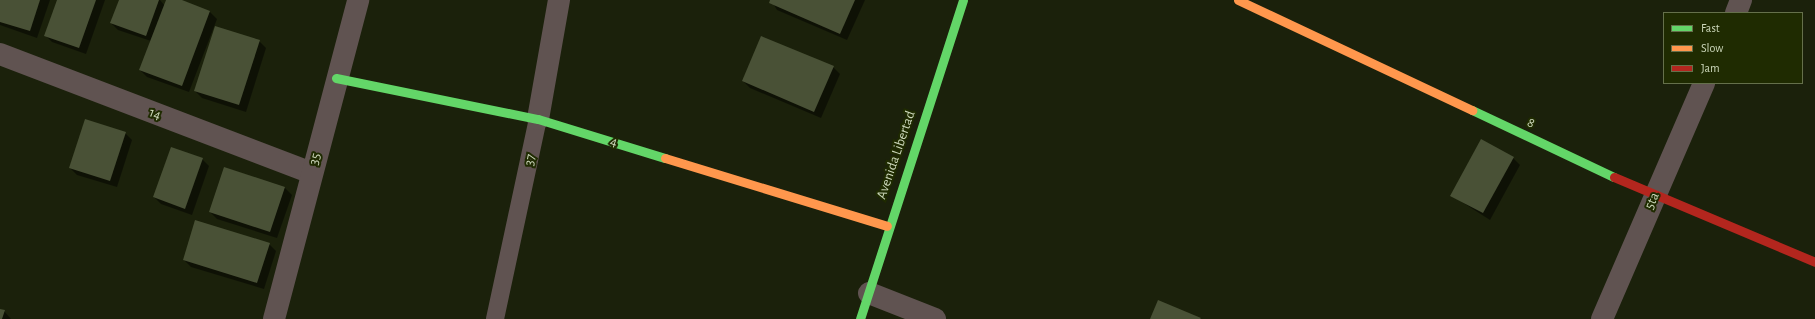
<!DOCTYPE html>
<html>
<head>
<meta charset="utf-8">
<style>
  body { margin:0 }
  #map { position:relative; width:1815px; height:319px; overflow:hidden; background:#1b210b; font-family:"Alegreya Sans",sans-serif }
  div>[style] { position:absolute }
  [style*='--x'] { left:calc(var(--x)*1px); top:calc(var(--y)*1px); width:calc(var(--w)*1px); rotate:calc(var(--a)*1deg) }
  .shadow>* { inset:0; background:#0007 }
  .building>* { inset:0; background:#495136 }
  .lane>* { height:18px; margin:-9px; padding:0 9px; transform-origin:9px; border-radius:9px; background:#605351 }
  .street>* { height:22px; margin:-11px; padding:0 11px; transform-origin:11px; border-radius:11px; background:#605351 }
  .fast>* { height:9px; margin:-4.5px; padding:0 4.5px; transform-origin:4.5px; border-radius:4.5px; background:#63d668 }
  .slow>* { height:9px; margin:-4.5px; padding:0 4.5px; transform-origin:4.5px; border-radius:4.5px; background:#ff974d }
  .jam>* { height:9px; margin:-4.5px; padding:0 4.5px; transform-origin:4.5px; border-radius:4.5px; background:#b3261e }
  span { translate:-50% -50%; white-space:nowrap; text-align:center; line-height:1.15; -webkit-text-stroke:4px #1f2b01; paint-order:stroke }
  .street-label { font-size:14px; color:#cdd8bb }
  .legend { position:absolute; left:1663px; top:12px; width:140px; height:72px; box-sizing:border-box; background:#1f2b01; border:1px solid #65704b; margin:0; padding:5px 7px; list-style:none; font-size:12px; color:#cdd8bb }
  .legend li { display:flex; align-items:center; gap:8px; height:20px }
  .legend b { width:20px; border:1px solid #65704b }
</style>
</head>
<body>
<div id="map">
  <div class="shadow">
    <i style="clip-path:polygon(0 0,50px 0,37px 38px,0 25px)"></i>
    <i style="clip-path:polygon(58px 0,105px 0,86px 54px,52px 42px,45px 35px)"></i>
    <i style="clip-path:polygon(120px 0,160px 0,165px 6px,167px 0,180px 0,210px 12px,217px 19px,189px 92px,147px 77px,140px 70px,151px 41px,118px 30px,111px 23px)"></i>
    <i style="clip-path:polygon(771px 0,865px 0,847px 40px,777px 10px)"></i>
    <i style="clip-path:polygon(259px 41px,266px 48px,246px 112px,202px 98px,195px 91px)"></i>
    <i style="clip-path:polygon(833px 67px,840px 74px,821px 118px,750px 88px,743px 81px)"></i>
    <i style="clip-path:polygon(125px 133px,132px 140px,117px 187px,77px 175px,70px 168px)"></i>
    <i style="clip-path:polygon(1513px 158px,1520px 165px,1490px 220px,1451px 195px)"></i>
    <i style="clip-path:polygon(202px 159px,209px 166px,192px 215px,161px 204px,154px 197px)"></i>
    <i style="clip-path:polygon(225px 168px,285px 188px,292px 195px,277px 238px,217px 219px,210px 212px)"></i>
    <i style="clip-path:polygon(269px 244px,276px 251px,264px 289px,191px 267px,184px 260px)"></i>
    <i style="clip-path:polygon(0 310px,4px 311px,11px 319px,0 319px)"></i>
  </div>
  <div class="building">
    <i style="clip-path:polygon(0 0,40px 0,30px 31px,0 22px)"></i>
    <i style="clip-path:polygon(57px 0,96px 0,79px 48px,44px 36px)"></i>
    <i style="clip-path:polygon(119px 0,159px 0,146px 36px,110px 23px)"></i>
    <i style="clip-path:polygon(166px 0,182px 0,210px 11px,182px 86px,139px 70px)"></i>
    <i style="clip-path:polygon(770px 0,855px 0,840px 34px,769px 3px)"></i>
    <i style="clip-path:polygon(215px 26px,260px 40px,239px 105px,194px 91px)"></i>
    <i style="clip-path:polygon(761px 36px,834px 66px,814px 112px,742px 81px)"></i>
    <i style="clip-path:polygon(85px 119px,126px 132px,110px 181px,69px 168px)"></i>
    <i style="clip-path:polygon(1481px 139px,1514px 157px,1483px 213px,1450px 196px)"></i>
    <i style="clip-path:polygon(171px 147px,203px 158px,185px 209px,153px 197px)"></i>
    <i style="clip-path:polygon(224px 167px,285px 187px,270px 232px,209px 212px)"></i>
    <i style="clip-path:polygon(195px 220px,270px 243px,257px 283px,183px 260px)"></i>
    <i style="clip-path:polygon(1158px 300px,1201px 318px,1200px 319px,1150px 319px)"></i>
    <i style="clip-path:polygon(0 309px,5px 310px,2px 319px,0 319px)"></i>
  </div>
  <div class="lane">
    <i style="--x:495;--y:319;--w:205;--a:-77.9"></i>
  </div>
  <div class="street">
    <i style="--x:1736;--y:13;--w:14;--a:-69"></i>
    <i style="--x:0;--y:54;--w:333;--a:20.9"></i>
    <i style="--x:538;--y:119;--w:121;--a:-80"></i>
    <i style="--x:869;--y:293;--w:71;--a:21.5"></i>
    <i style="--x:274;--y:319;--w:330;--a:-75.2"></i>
    <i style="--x:1602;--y:319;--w:257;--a:-66.6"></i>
  </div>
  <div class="fast">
    <i style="--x:336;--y:78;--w:206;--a:11.5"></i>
    <i style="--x:538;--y:119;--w:133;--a:17.1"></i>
    <i style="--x:1472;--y:110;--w:157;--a:25.3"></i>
    <i style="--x:860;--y:319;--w:335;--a:-72.1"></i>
  </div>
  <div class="slow">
    <i style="--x:1238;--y:0;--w:259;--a:25.2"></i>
    <i style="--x:665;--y:158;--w:232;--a:17"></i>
  </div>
  <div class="jam">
    <i style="--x:1614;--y:177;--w:218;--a:22.9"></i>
  </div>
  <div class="street-label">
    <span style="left:155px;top:114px;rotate:21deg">14</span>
    <span style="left:1531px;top:123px;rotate:25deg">8</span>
    <span style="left:614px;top:142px;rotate:17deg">4</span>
    <span style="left:896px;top:155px;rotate:-71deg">Avenida Libertad</span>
    <span style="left:315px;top:159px;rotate:-75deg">35</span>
    <span style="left:530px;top:160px;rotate:-78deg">37</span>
    <span style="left:1652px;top:201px;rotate:-67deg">5ta</span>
  </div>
  <ul class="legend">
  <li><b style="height:5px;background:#63d668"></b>Fast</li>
  <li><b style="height:5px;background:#ff974d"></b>Slow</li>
  <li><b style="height:5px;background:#b3261e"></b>Jam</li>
  </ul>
</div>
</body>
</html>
